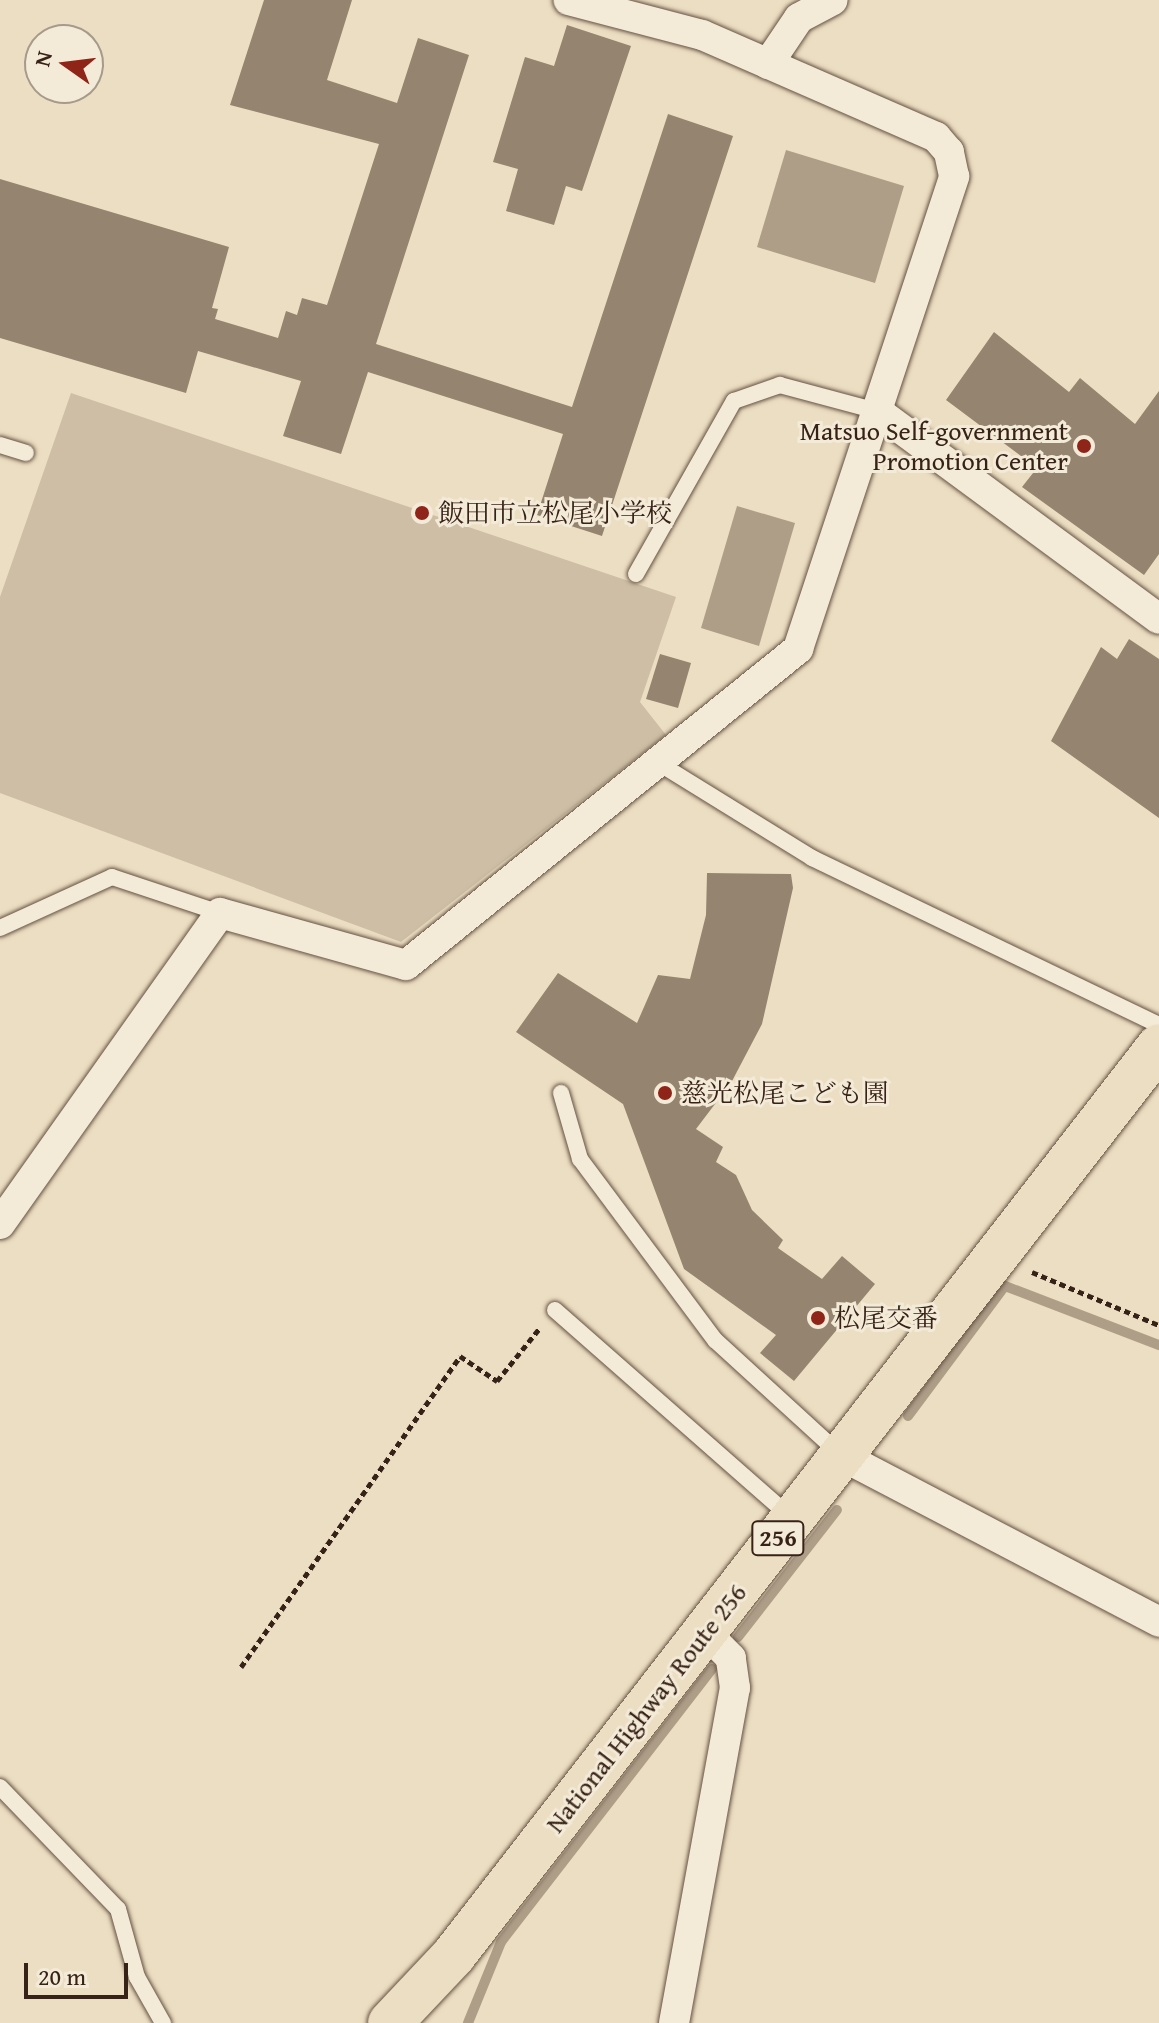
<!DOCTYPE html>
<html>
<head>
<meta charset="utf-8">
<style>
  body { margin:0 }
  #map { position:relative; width:1159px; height:2023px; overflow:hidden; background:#ecdec2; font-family:"Gentium Book Plus","Noto Serif JP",serif }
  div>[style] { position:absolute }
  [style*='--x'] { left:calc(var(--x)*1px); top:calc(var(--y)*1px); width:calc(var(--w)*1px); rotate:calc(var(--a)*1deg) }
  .green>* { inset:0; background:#cdbea5 }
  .water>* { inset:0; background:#ae9e88 }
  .stream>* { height:10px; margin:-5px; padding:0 5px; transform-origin:5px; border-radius:5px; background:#ae9e88 }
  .building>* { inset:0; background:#958470 }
  .path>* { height:5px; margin-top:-2.5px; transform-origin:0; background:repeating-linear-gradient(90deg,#372218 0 6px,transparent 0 10px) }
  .roads { filter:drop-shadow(0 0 2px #645142) drop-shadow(0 0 2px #645142) }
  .service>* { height:16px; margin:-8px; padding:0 8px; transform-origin:8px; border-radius:8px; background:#f3ead7 }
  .minor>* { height:30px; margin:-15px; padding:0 15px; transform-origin:15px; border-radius:15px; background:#f3ead7 }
  .trunk>* { height:44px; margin:-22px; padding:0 22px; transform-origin:22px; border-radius:22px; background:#ecdec2 }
  .dots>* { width:22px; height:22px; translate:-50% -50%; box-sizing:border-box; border:4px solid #f3ead7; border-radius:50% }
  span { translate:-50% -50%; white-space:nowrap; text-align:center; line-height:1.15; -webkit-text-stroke:6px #f3ead7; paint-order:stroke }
  .shield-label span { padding:2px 6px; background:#f3ead7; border:2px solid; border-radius:6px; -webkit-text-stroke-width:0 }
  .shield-label { font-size:24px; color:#372218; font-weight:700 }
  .poi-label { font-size:26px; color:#372218 }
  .right { translate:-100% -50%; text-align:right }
  .left { translate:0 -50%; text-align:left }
  .street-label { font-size:26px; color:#372218 }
  .north { position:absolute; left:24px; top:24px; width:80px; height:80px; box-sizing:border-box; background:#f3ead7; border:2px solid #a89a8b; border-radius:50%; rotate:284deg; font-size:22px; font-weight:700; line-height:32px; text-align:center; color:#372218 }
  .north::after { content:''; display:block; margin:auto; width:28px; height:36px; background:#8f2418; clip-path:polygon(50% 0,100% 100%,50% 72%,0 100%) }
  .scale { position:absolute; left:24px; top:1963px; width:104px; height:36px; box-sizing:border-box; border:4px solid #372218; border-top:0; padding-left:10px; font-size:24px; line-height:28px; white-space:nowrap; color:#372218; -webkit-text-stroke:6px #f3ead7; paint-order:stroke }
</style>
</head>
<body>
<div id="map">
  <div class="green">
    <i style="clip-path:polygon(71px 393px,676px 597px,640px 702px,666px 735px,401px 942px,0 793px,0 597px)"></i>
  </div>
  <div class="water">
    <i style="clip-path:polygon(786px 150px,904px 186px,875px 283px,757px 247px)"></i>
    <i style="clip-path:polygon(737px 506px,795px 523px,759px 646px,701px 628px)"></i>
  </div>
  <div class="stream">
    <i style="--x:908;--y:1416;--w:162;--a:-53.3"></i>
    <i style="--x:1005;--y:1286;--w:165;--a:21"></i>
    <i style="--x:738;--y:1637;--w:161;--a:-52.1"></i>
    <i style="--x:468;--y:2023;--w:87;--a:-67.8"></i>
    <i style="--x:501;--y:1942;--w:345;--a:-52.3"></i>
  </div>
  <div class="building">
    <i style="clip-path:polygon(264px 0,352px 0,327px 80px,397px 103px,418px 38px,469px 55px,376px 344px,572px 407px,668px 114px,733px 136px,602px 536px,537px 515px,563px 434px,368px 372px,341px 454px,283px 436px,301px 381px,198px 351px,186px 393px,0 338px,0 179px,229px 247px,212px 308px,218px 309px,215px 319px,278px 338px,286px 311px,297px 315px,302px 298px,327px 305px,379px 144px,230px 105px)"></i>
    <i style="clip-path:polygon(567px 25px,631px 46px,582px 191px,566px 186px,554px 225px,506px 211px,518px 169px,493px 162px,525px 57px,554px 66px)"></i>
    <i style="clip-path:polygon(994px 332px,1069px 392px,1080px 378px,1135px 424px,1159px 391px,1159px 554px,1144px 575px,1022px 487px,1037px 468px,946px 400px)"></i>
    <i style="clip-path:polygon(1129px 639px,1159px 659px,1159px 818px,1051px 741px,1101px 647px,1117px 659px)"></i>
    <i style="clip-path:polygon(660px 654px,691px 663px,678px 708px,646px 699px)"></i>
    <i style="clip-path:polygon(707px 873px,791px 874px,793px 888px,762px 1024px,731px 1083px,696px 1129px,723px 1147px,716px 1162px,736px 1175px,752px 1210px,783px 1240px,778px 1248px,822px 1279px,842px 1256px,875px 1284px,794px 1381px,760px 1353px,776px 1335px,684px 1269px,623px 1104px,516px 1032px,558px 973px,637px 1023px,658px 975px,690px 979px,706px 915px)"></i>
  </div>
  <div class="path">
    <i style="--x:1032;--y:1272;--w:138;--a:22.7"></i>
    <i style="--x:241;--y:1667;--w:380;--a:-54.8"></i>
    <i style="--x:460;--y:1356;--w:45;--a:34"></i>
    <i style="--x:497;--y:1381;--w:67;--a:-51.1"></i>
  </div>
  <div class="roads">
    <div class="service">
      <i style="--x:0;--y:445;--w:27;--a:17"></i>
      <i style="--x:636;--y:574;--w:199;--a:-60.5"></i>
      <i style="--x:734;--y:401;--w:49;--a:-19.2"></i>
      <i style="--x:780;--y:385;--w:100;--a:15"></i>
      <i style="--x:660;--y:764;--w:179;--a:31.7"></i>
      <i style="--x:812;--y:858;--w:385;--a:25.7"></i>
      <i style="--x:0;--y:928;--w:123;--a:-24.5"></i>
      <i style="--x:112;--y:877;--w:114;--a:18.4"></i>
      <i style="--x:561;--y:1093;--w:69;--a:73.9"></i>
      <i style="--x:580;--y:1159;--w:226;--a:53.3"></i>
      <i style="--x:715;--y:1340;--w:171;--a:42.4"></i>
      <i style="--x:555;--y:1310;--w:315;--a:41.3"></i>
      <i style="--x:0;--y:1787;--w:170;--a:46"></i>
      <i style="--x:118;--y:1909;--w:71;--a:74.4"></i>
      <i style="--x:137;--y:1977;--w:53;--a:60.5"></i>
    </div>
    <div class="minor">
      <i style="--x:768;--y:64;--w:55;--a:-56"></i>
      <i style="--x:799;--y:18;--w:38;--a:-28"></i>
      <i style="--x:877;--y:411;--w:350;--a:36.4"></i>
      <i style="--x:0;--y:1224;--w:381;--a:-54.7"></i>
      <i style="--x:220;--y:913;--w:193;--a:15.6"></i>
      <i style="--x:406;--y:965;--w:504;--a:-38.87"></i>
      <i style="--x:798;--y:649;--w:498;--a:-71.7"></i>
      <i style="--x:954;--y:176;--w:25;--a:-102"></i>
      <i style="--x:949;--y:152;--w:20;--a:-131"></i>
      <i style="--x:936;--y:137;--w:255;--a:-156.4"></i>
      <i style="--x:702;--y:35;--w:138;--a:-165.3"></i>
      <i style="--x:842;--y:1456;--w:358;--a:27.6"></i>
      <i style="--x:674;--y:2023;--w:341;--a:-79.7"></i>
      <i style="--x:735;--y:1688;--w:30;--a:-98"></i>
      <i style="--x:731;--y:1658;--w:37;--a:-135"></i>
    </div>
    <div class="trunk">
      <i style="--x:390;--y:2023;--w:93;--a:-46.7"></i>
      <i style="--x:454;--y:1955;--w:1150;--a:-52.2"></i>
    </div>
  </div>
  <div class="dots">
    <i style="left:1084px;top:446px;background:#8f2418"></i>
    <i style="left:422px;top:513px;background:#8f2418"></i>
    <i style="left:665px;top:1093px;background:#8f2418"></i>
    <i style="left:818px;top:1318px;background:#8f2418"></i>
  </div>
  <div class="shield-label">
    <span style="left:778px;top:1538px">256</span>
  </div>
  <div class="poi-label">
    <span class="right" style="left:1068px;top:446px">Matsuo Self-government<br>Promotion Center</span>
    <span class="left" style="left:438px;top:513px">飯田市立松尾小学校</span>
    <span class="left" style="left:681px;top:1093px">慈光松尾こども園</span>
    <span class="left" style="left:834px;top:1318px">松尾交番</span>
  </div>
  <div class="street-label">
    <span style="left:646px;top:1708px;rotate:-52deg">National Highway Route 256</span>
  </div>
  <div class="north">N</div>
  <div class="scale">20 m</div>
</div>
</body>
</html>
